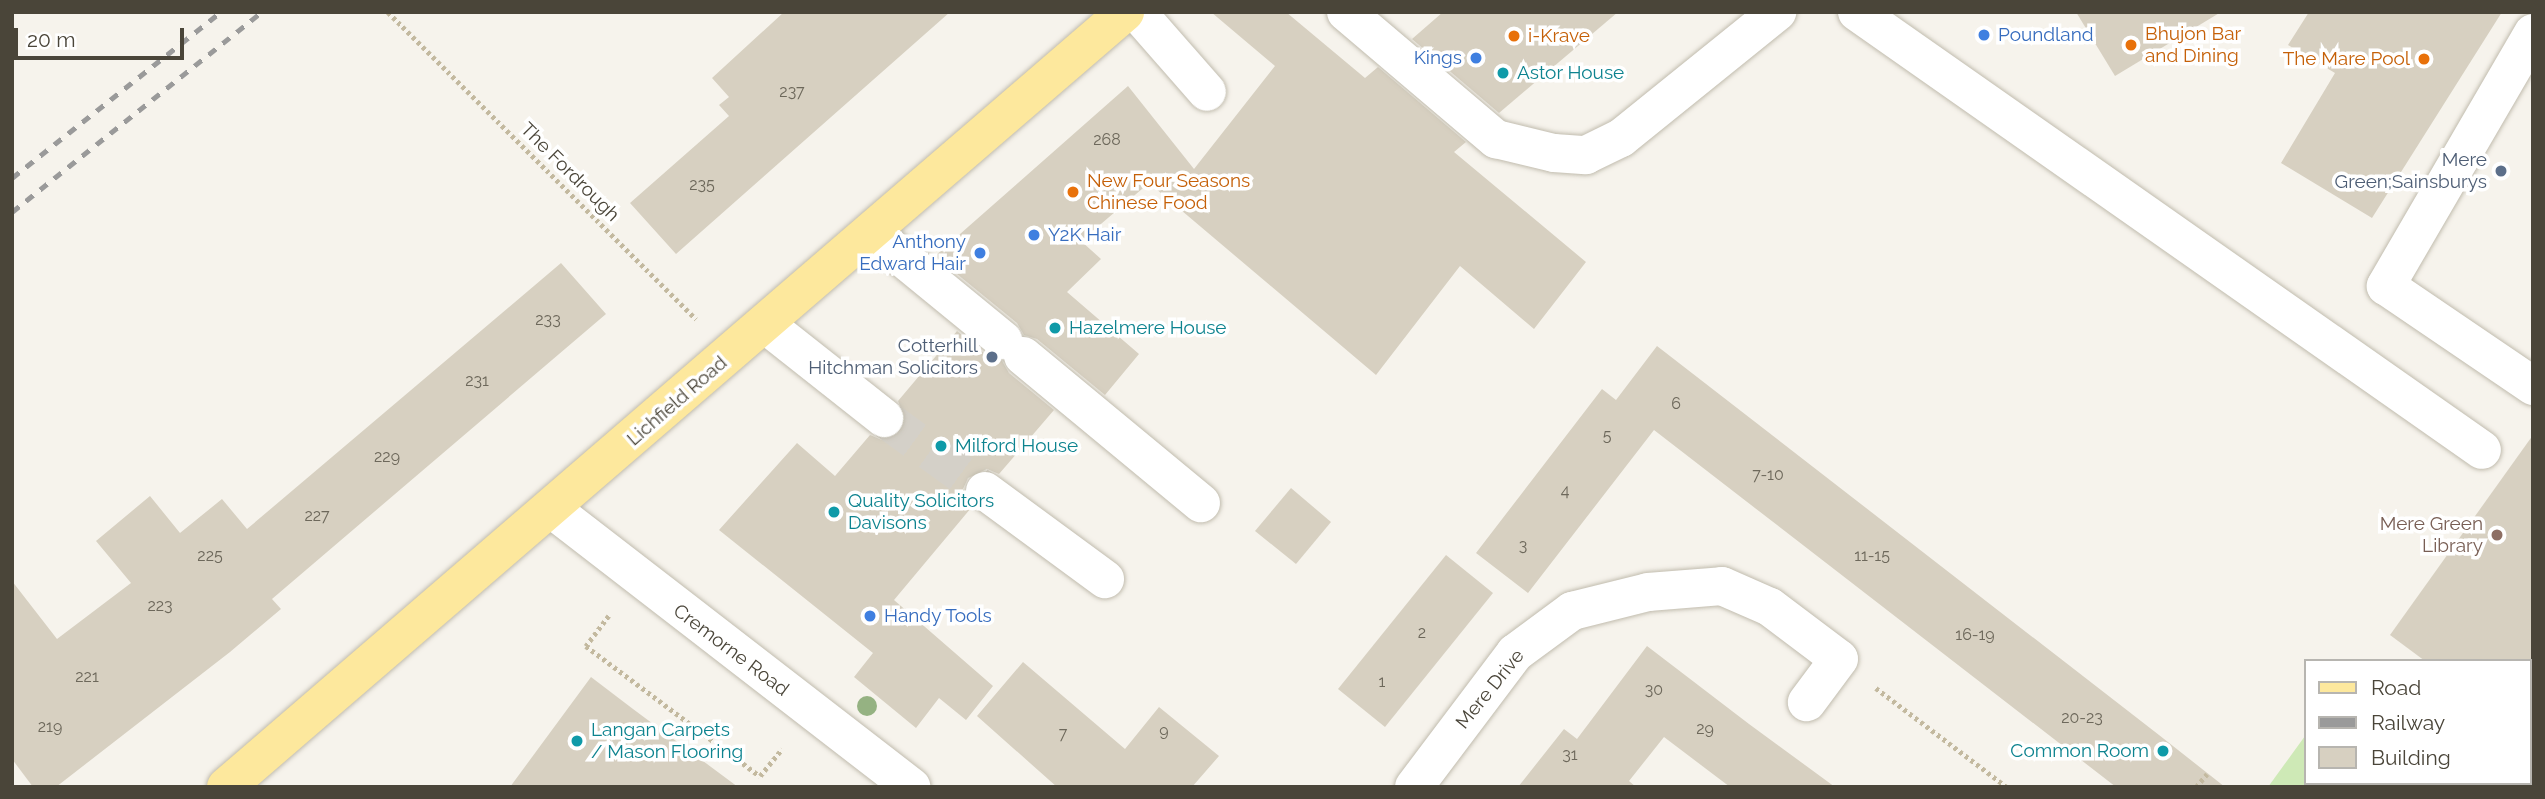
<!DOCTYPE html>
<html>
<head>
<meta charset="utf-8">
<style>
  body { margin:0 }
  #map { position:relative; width:2545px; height:799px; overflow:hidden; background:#f6f3ec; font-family:Raleway,sans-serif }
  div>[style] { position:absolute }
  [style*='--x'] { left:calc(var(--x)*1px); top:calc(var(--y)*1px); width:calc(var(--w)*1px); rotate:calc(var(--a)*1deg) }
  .green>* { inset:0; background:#cee9b6 }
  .building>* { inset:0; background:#d7d0c1 }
  .minor-tunnel>* { height:38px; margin-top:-19px; transform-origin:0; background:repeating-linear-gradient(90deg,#d4d0c8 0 38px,transparent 0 57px) }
  .path>* { height:4.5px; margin-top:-2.25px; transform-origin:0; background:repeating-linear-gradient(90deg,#c3b99f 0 3.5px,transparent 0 7px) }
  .roads { filter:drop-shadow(0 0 2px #c1bcae) drop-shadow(0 0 2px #c1bcae) }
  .minor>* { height:38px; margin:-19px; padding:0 19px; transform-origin:19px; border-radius:19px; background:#fff }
  .major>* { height:38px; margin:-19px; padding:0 19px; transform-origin:19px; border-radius:19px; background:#fde89d }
  .rail>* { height:5px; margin-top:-2.5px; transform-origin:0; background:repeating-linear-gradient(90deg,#9a9a9a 0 9px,transparent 0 18px) }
  .trees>* { width:20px; height:20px; margin:-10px; border-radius:50%; background:#95b282 }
  .dots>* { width:19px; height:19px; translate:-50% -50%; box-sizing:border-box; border:4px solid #fff; border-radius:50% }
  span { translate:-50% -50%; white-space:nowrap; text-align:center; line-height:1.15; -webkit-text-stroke:7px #fff; paint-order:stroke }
  .number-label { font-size:16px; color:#6d685b }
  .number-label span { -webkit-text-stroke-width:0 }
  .food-label { font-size:19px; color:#c56008 }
  .left { translate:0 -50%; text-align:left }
  .right { translate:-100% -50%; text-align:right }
  .shop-label { font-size:19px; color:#366cbe }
  .culture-label { font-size:19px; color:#0d838f }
  .service-label { font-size:19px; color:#4e5e75 }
  .street-label { font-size:19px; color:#4a4539 }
  .education-label { font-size:19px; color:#785e54 }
  .frame { position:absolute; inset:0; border:14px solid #4a4539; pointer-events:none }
  .legend { position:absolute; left:2304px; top:659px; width:228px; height:126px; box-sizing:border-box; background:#fff; border:2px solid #b7b5b0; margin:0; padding:9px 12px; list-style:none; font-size:21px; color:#4a4539 }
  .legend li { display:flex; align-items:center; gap:14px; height:35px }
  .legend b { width:35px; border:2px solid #b7b5b0 }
  .scale { position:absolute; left:14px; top:28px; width:170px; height:32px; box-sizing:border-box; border:4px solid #4a4539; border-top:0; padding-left:9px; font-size:21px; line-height:24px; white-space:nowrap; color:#4a4539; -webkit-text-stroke:5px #fff; paint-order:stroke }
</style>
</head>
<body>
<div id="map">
  <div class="green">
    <i style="clip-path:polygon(2305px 736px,2305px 783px,2419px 787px,2268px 787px)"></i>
  </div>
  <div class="building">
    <i style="clip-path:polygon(784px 12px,950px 12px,676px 254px,630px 203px,729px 116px,719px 105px,729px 97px,712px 78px)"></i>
    <i style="clip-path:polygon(1211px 12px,1286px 12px,1365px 78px,1378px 67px,1466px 142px,1454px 152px,1586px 262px,1534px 329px,1460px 266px,1376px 375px,1149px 183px,1081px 241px,1101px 259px,1067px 292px,1139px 354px,1105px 395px,1037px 339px,1024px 335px,1017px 323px,935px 256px,1128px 86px,1194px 169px,1275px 66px)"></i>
    <i style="clip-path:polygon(1443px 12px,1618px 12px,1499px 113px,1412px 39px)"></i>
    <i style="clip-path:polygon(2076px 12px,2221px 12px,2115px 76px)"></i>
    <i style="clip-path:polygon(2309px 12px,2502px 12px,2372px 218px,2281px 163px,2335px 73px,2288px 45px)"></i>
    <i style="clip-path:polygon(561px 263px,606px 314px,272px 599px,281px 609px,230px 652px,56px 787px,33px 787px,12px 759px,12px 581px,57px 639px,131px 583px,96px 541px,150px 496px,180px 533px,222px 499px,247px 529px)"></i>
    <i style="clip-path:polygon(957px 331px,989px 357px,1002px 361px,1009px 373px,1054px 410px,999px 474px,987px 469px,968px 478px,963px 489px,971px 508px,894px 600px,993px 686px,966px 720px,939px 698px,916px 728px,854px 677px,873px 653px,719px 530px,797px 443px,835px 476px,870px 435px,882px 440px,901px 432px,906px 420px,898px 401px)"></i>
    <i style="clip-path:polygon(1657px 346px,2159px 735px,2225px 787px,2116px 787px,1654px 430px,1528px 593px,1476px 553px,1602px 389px,1616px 400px)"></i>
    <i style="clip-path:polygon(2533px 435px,2533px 661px,2425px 661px,2390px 635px)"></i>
    <i style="clip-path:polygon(1291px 488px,1331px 522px,1296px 564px,1255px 531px)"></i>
    <i style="clip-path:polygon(1446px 555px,1493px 593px,1385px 727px,1338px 689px)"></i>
    <i style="clip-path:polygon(1647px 646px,1749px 724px,1835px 787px,1730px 787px,1664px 737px,1629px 781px,1636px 787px,1518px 787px,1564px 729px,1577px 739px)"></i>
    <i style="clip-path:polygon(1023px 662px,1125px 749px,1159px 707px,1219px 756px,1192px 787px,1057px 787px,977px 716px)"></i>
    <i style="clip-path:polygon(591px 677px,633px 709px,738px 787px,510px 787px)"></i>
  </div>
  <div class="minor-tunnel">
    <i style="--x:884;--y:418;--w:125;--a:35.9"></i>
  </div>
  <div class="path">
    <i style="--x:388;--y:12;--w:435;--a:44.9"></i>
    <i style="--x:609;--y:616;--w:38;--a:127"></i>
    <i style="--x:586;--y:646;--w:217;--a:36.8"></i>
    <i style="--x:760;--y:776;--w:35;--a:-51"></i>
    <i style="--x:1876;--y:688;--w:164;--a:37.1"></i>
    <i style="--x:2196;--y:787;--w:17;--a:-50"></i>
  </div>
  <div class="roads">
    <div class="minor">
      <i style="--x:1137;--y:12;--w:106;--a:48.8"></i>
      <i style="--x:1346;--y:12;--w:197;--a:40.3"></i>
      <i style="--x:1496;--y:139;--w:60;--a:13.6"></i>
      <i style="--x:1554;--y:153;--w:32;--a:4"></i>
      <i style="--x:1586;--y:155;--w:39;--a:-26"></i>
      <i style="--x:1621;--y:138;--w:201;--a:-38.9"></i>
      <i style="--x:1857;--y:12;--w:763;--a:35.02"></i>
      <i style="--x:2533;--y:33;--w:293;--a:120.2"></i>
      <i style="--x:2386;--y:286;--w:178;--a:34.2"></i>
      <i style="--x:871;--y:232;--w:171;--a:39.3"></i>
      <i style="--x:765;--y:324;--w:152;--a:38.3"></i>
      <i style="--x:1023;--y:356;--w:231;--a:39.6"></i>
      <i style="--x:985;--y:491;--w:149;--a:36.3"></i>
      <i style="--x:553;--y:510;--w:453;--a:37.7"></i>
      <i style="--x:1414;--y:787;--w:168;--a:-53"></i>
      <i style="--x:1515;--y:653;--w:71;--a:-36.4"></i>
      <i style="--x:1572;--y:611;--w:78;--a:-14"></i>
      <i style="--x:1648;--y:592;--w:74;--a:-4.6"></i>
      <i style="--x:1722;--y:586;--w:52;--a:23.6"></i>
      <i style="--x:1770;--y:607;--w:86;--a:37"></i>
      <i style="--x:1839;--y:659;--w:54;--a:126.7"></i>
    </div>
    <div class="major">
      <i style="--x:226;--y:787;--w:1187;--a:-40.76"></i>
    </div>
  </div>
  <div class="rail">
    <i style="--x:12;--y:178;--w:267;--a:-38.5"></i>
    <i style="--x:12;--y:212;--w:320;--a:-38.7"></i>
  </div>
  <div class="trees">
    <i style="left:867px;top:706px"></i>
  </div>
  <div class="dots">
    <i style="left:1984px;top:35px;background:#3f7fe0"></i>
    <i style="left:1514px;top:36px;background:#e8710a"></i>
    <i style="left:2131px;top:45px;background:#e8710a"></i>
    <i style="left:1476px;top:58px;background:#3f7fe0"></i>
    <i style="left:2424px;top:59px;background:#e8710a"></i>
    <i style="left:1503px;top:73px;background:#0f9aa8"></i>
    <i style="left:2501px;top:171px;background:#5c6f8a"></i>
    <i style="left:1073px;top:192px;background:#e8710a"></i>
    <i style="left:1034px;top:235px;background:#3f7fe0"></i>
    <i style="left:980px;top:253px;background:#3f7fe0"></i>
    <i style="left:1055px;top:328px;background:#0f9aa8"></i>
    <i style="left:992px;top:357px;background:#5c6f8a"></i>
    <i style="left:941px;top:446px;background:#0f9aa8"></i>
    <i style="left:834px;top:512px;background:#0f9aa8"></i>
    <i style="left:2497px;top:535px;background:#8d6e63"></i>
    <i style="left:870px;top:616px;background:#3f7fe0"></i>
    <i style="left:577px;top:741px;background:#0f9aa8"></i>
    <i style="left:2163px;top:751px;background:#0f9aa8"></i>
  </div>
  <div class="number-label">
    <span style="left:792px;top:92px">237</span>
    <span style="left:1107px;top:140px">268</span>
    <span style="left:702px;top:185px">235</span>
    <span style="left:548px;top:320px">233</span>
    <span style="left:477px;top:381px">231</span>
    <span style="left:1676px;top:404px">6</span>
    <span style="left:1607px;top:436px">5</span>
    <span style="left:387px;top:457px">229</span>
    <span style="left:1768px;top:475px">7-10</span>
    <span style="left:1565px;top:491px">4</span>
    <span style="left:317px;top:516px">227</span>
    <span style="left:1523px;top:546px">3</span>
    <span style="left:210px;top:556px">225</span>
    <span style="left:1872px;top:556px">11-15</span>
    <span style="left:160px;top:606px">223</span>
    <span style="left:1422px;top:633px">2</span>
    <span style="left:1975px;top:635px">16-19</span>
    <span style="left:87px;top:677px">221</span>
    <span style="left:1382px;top:682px">1</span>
    <span style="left:1654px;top:690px">30</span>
    <span style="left:2082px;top:718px">20-23</span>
    <span style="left:50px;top:727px">219</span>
    <span style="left:1705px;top:729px">29</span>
    <span style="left:1164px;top:731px">9</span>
    <span style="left:1063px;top:734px">7</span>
    <span style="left:1570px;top:755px">31</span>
  </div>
  <div class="food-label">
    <span class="left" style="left:2145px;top:45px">Bhujon Bar<br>and Dining</span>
    <span class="left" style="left:1528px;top:36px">i-Krave</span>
    <span class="right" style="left:2410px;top:59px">The Mare Pool</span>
    <span class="left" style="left:1087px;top:192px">New Four Seasons<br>Chinese Food</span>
  </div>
  <div class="shop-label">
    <span class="left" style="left:1998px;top:35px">Poundland</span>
    <span class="right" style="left:1462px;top:58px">Kings</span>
    <span class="left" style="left:1048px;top:235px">Y2K Hair</span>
    <span class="right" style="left:966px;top:253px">Anthony<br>Edward Hair</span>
    <span class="left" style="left:884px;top:616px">Handy Tools</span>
  </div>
  <div class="culture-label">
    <span class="left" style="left:1517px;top:73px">Astor House</span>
    <span class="left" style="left:1069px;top:328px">Hazelmere House</span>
    <span class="left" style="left:955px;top:446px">Milford House</span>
    <span class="left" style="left:848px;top:512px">Quality Solicitors<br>Davisons</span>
    <span class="left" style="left:591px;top:741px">Langan Carpets<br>/ Mason Flooring</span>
    <span class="right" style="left:2149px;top:751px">Common Room</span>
  </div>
  <div class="service-label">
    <span class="right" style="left:2487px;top:171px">Mere<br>Green;Sainsburys</span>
    <span class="right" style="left:978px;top:357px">Cotterhill<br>Hitchman Solicitors</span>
  </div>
  <div class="street-label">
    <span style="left:570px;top:172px;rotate:45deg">The Fordrough</span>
    <span style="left:677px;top:401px;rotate:-41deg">Lichfield Road</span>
    <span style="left:731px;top:650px;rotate:37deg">Cremorne Road</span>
    <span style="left:1490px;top:689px;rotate:-51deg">Mere Drive</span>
  </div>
  <div class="education-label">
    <span class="right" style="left:2483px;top:535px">Mere Green<br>Library</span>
  </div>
  <div class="frame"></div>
  <ul class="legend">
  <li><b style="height:9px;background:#fde89d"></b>Road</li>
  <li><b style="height:9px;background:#9a9a9a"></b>Railway</li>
  <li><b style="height:19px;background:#d7d0c1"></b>Building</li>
  </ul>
  <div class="scale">20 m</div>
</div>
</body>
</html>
